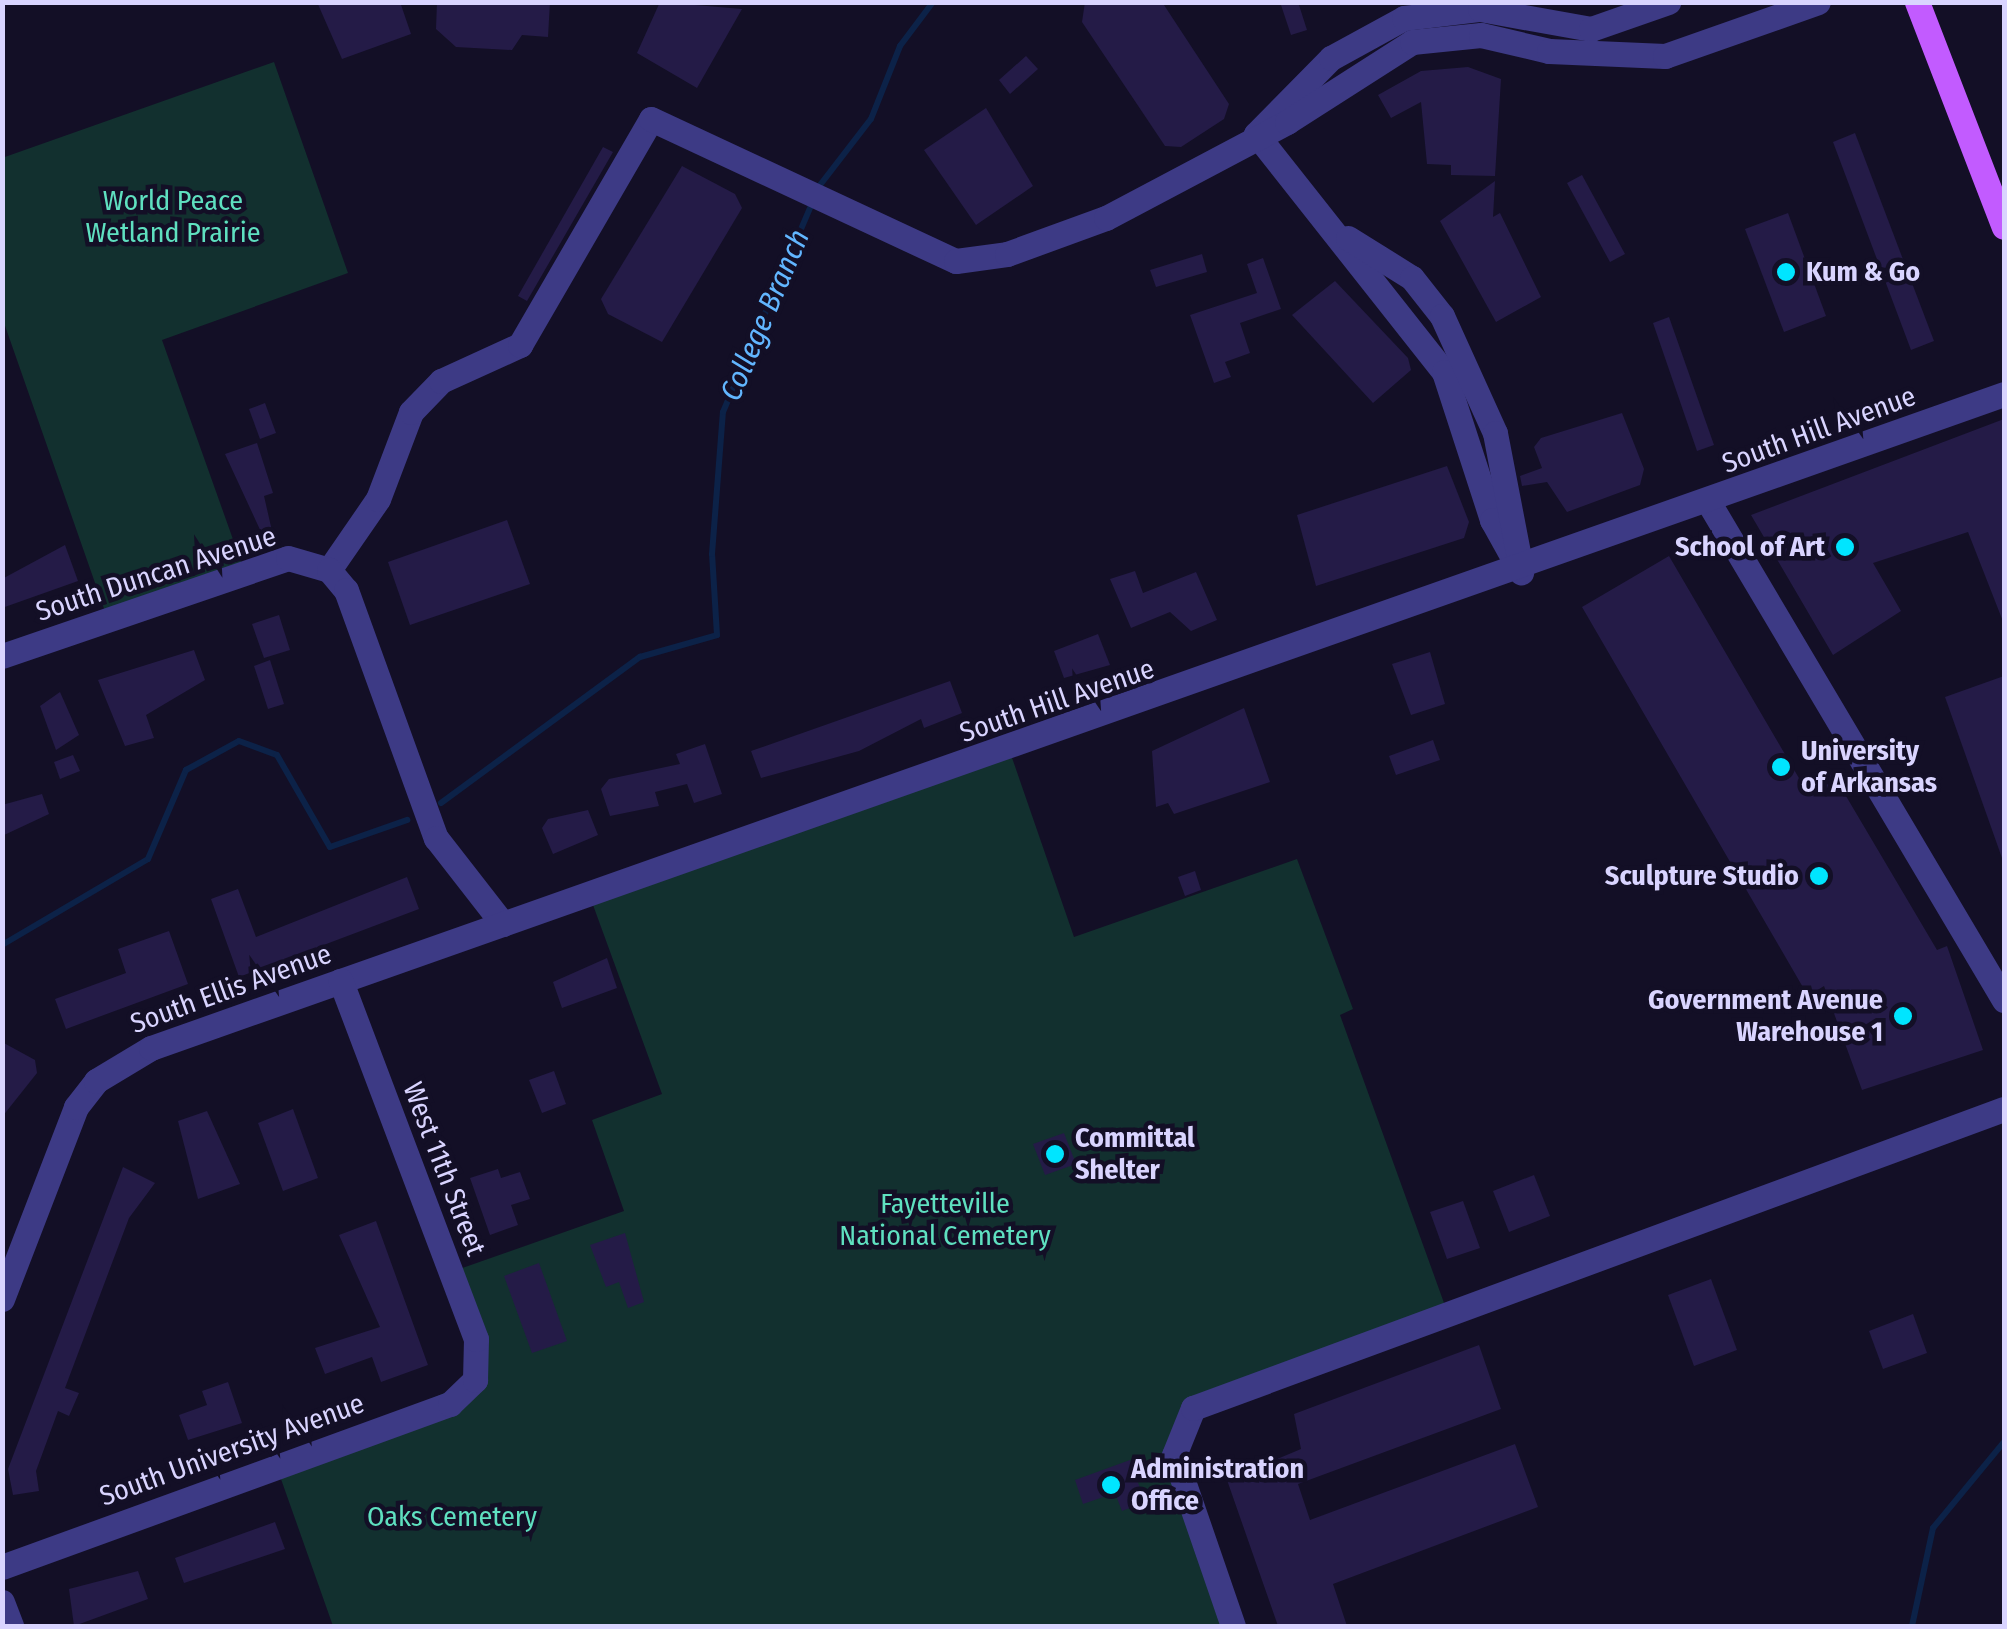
<!DOCTYPE html>
<html>
<head>
<meta charset="utf-8">
<style>
  body { margin:0 }
  #map { position:relative; width:2007px; height:1629px; overflow:hidden; background:#130f26; font-family:"Fira Sans Condensed",sans-serif }
  div>[style] { position:absolute }
  [style*='--x'] { left:calc(var(--x)*1px); top:calc(var(--y)*1px); width:calc(var(--w)*1px); rotate:calc(var(--a)*1deg) }
  .green>* { inset:0; background:#12302f }
  .stream>* { height:6px; margin:-3px; padding:0 3px; transform-origin:3px; border-radius:3px; background:#0c2248 }
  .building>* { inset:0; background:#241b47 }
  .minor>* { height:25px; margin:-12.5px; padding:0 12.5px; transform-origin:12.5px; border-radius:12.5px; background:#3d3a85 }
  .major>* { height:25px; margin:-12.5px; padding:0 12.5px; transform-origin:12.5px; border-radius:12.5px; background:#c25bff }
  .dots>* { width:28px; height:28px; translate:-50% -50%; box-sizing:border-box; border:5px solid #130f26; border-radius:50% }
  span { translate:-50% -50%; white-space:nowrap; text-align:center; line-height:1.15; -webkit-text-stroke:9px #130f26; paint-order:stroke }
  .park-label { font-size:28px; color:#5fe0c0 }
  .poi-label { font-size:28px; color:#d9d4ff; font-weight:700 }
  .left { translate:0 -50%; text-align:left }
  .right { translate:-100% -50%; text-align:right }
  .street-label { font-size:28px; color:#d9d4ff }
  .water-label { font-size:30px; color:#62b6ff; font-style:italic }
  .frame { position:absolute; inset:0; border:5px solid #d9d4ff; pointer-events:none }
</style>
</head>
<body>
<div id="map">
  <div class="green">
    <i style="clip-path:polygon(274px 62px,348px 273px,162px 340px,245px 573px,108px 620px,3px 320px,2px 158px)"></i>
    <i style="clip-path:polygon(1009px 749px,1074px 937px,1297px 859px,1353px 1009px,1340px 1015px,1448px 1314px,1208px 1401px,1174px 1437px,1233px 1626px,333px 1626px,276px 1465px,475px 1380px,451px 1272px,624px 1211px,592px 1120px,662px 1094px,589px 894px)"></i>
  </div>
  <div class="stream">
    <i style="--x:817;--y:189;--w:88;--a:-52.4"></i>
    <i style="--x:871;--y:119;--w:79;--a:-68.3"></i>
    <i style="--x:900;--y:46;--w:55;--a:-53.1"></i>
    <i style="--x:441;--y:803;--w:247;--a:-36.3"></i>
    <i style="--x:640;--y:657;--w:80;--a:-15.9"></i>
    <i style="--x:717;--y:635;--w:81;--a:-93.5"></i>
    <i style="--x:712;--y:554;--w:142;--a:-85.6"></i>
    <i style="--x:723;--y:412;--w:229;--a:-66.9"></i>
    <i style="--x:2;--y:945;--w:169;--a:-30.5"></i>
    <i style="--x:148;--y:859;--w:97;--a:-66.9"></i>
    <i style="--x:186;--y:770;--w:60;--a:-28.7"></i>
    <i style="--x:239;--y:741;--w:40;--a:20.2"></i>
    <i style="--x:277;--y:755;--w:106;--a:60.1"></i>
    <i style="--x:330;--y:847;--w:82;--a:-19.3"></i>
    <i style="--x:1912;--y:1626;--w:100;--a:-77.9"></i>
    <i style="--x:1933;--y:1528;--w:112;--a:-50.5"></i>
  </div>
  <div class="building">
    <i style="clip-path:polygon(317px 2px,400px 2px,411px 34px,342px 59px)"></i>
    <i style="clip-path:polygon(437px 2px,550px 2px,548px 37px,522px 35px,512px 50px,456px 47px,436px 29px)"></i>
    <i style="clip-path:polygon(660px 2px,742px 9px,697px 88px,637px 53px)"></i>
    <i style="clip-path:polygon(1085px 2px,1162px 2px,1229px 104px,1224px 119px,1181px 147px,1165px 146px,1082px 22px)"></i>
    <i style="clip-path:polygon(1280px 2px,1298px 2px,1307px 30px,1291px 35px)"></i>
    <i style="clip-path:polygon(1026px 56px,1038px 69px,1010px 94px,999px 80px)"></i>
    <i style="clip-path:polygon(1468px 67px,1501px 79px,1495px 176px,1451px 175px,1451px 165px,1427px 164px,1421px 102px,1391px 118px,1378px 95px,1421px 71px)"></i>
    <i style="clip-path:polygon(986px 108px,1033px 186px,976px 225px,924px 150px)"></i>
    <i style="clip-path:polygon(1855px 133px,1934px 341px,1911px 350px,1833px 142px)"></i>
    <i style="clip-path:polygon(603px 147px,613px 152px,527px 301px,518px 296px)"></i>
    <i style="clip-path:polygon(682px 166px,735px 194px,742px 208px,662px 342px,608px 314px,601px 299px)"></i>
    <i style="clip-path:polygon(1582px 175px,1625px 254px,1610px 262px,1567px 183px)"></i>
    <i style="clip-path:polygon(1495px 181px,1493px 217px,1500px 213px,1541px 297px,1496px 322px,1440px 221px)"></i>
    <i style="clip-path:polygon(1788px 213px,1826px 316px,1784px 332px,1745px 229px)"></i>
    <i style="clip-path:polygon(1202px 254px,1207px 272px,1156px 287px,1150px 270px)"></i>
    <i style="clip-path:polygon(1263px 258px,1281px 309px,1240px 323px,1250px 353px,1225px 362px,1231px 377px,1214px 383px,1190px 315px,1257px 293px,1247px 264px)"></i>
    <i style="clip-path:polygon(1335px 281px,1408px 358px,1411px 370px,1373px 403px,1292px 315px)"></i>
    <i style="clip-path:polygon(1669px 317px,1714px 445px,1697px 451px,1653px 323px)"></i>
    <i style="clip-path:polygon(265px 403px,276px 433px,260px 439px,249px 409px)"></i>
    <i style="clip-path:polygon(1622px 413px,1644px 469px,1640px 485px,1567px 512px,1547px 482px,1522px 486px,1520px 476px,1542px 468px,1534px 447px,1541px 438px)"></i>
    <i style="clip-path:polygon(2004px 419px,2004px 624px,1968px 532px,1873px 563px,1901px 611px,1833px 655px,1751px 515px)"></i>
    <i style="clip-path:polygon(257px 443px,273px 493px,264px 496px,272px 531px,262px 534px,225px 454px)"></i>
    <i style="clip-path:polygon(1447px 466px,1469px 522px,1464px 538px,1316px 586px,1297px 515px)"></i>
    <i style="clip-path:polygon(507px 520px,530px 584px,410px 625px,388px 562px)"></i>
    <i style="clip-path:polygon(65px 545px,78px 581px,2px 608px,2px 579px)"></i>
    <i style="clip-path:polygon(1669px 556px,1803px 785px,1830px 769px,1937px 950px,1947px 946px,1983px 1050px,1862px 1090px,1824px 986px,1808px 996px,1582px 607px)"></i>
    <i style="clip-path:polygon(1135px 571px,1143px 593px,1196px 572px,1217px 620px,1191px 631px,1170px 612px,1131px 628px,1110px 579px)"></i>
    <i style="clip-path:polygon(279px 615px,290px 650px,264px 658px,252px 624px)"></i>
    <i style="clip-path:polygon(1098px 634px,1110px 665px,1064px 678px,1054px 651px)"></i>
    <i style="clip-path:polygon(194px 650px,205px 680px,146px 715px,154px 738px,125px 746px,98px 680px)"></i>
    <i style="clip-path:polygon(1430px 652px,1445px 704px,1411px 715px,1392px 664px)"></i>
    <i style="clip-path:polygon(270px 660px,284px 704px,268px 709px,254px 666px)"></i>
    <i style="clip-path:polygon(2004px 676px,2004px 858px,2002px 858px,1945px 697px)"></i>
    <i style="clip-path:polygon(950px 681px,962px 713px,924px 728px,921px 719px,859px 751px,761px 778px,751px 751px)"></i>
    <i style="clip-path:polygon(60px 692px,79px 735px,56px 750px,40px 706px)"></i>
    <i style="clip-path:polygon(1244px 708px,1270px 782px,1174px 814px,1168px 803px,1156px 807px,1152px 751px)"></i>
    <i style="clip-path:polygon(1433px 740px,1440px 760px,1396px 775px,1389px 756px)"></i>
    <i style="clip-path:polygon(705px 744px,722px 794px,694px 803px,687px 784px,655px 792px,659px 806px,610px 816px,601px 789px,609px 779px,680px 764px,676px 754px)"></i>
    <i style="clip-path:polygon(73px 755px,80px 771px,60px 779px,54px 762px)"></i>
    <i style="clip-path:polygon(42px 794px,49px 814px,2px 836px,2px 805px)"></i>
    <i style="clip-path:polygon(588px 810px,598px 835px,553px 854px,542px 828px,548px 819px)"></i>
    <i style="clip-path:polygon(1195px 871px,1201px 890px,1185px 896px,1178px 877px)"></i>
    <i style="clip-path:polygon(407px 877px,419px 909px,239px 977px,211px 899px,238px 889px,256px 937px)"></i>
    <i style="clip-path:polygon(169px 931px,188px 984px,66px 1029px,55px 999px,126px 973px,118px 949px)"></i>
    <i style="clip-path:polygon(607px 958px,617px 988px,562px 1008px,553px 982px)"></i>
    <i style="clip-path:polygon(2px 1042px,35px 1060px,37px 1073px,2px 1117px)"></i>
    <i style="clip-path:polygon(554px 1071px,566px 1104px,542px 1113px,529px 1080px)"></i>
    <i style="clip-path:polygon(293px 1109px,318px 1178px,283px 1191px,258px 1123px)"></i>
    <i style="clip-path:polygon(207px 1111px,240px 1184px,198px 1199px,178px 1121px)"></i>
    <i style="clip-path:polygon(1064px 1133px,1076px 1164px,1045px 1175px,1033px 1144px)"></i>
    <i style="clip-path:polygon(123px 1167px,155px 1183px,129px 1218px,65px 1388px,79px 1393px,69px 1416px,58px 1411px,36px 1471px,39px 1491px,13px 1495px,8px 1469px)"></i>
    <i style="clip-path:polygon(498px 1169px,501px 1178px,520px 1172px,530px 1199px,511px 1205px,518px 1225px,490px 1235px,470px 1178px)"></i>
    <i style="clip-path:polygon(1534px 1175px,1550px 1216px,1509px 1232px,1493px 1191px)"></i>
    <i style="clip-path:polygon(1463px 1201px,1480px 1248px,1447px 1259px,1430px 1212px)"></i>
    <i style="clip-path:polygon(376px 1221px,428px 1365px,381px 1382px,372px 1357px,325px 1374px,315px 1348px,380px 1327px,339px 1235px)"></i>
    <i style="clip-path:polygon(625px 1233px,644px 1302px,628px 1308px,619px 1282px,606px 1287px,590px 1245px)"></i>
    <i style="clip-path:polygon(539px 1263px,567px 1341px,532px 1353px,504px 1276px)"></i>
    <i style="clip-path:polygon(1711px 1279px,1737px 1350px,1694px 1366px,1668px 1295px)"></i>
    <i style="clip-path:polygon(1913px 1314px,1927px 1353px,1883px 1369px,1869px 1331px)"></i>
    <i style="clip-path:polygon(1479px 1345px,1501px 1409px,1298px 1484px,1310px 1520px,1515px 1444px,1538px 1507px,1333px 1584px,1347px 1626px,1278px 1626px,1227px 1480px,1301px 1449px,1294px 1414px)"></i>
    <i style="clip-path:polygon(228px 1382px,242px 1423px,188px 1440px,179px 1415px,207px 1405px,202px 1391px)"></i>
    <i style="clip-path:polygon(1130px 1460px,1145px 1502px,1122px 1511px,1115px 1493px,1083px 1504px,1075px 1480px)"></i>
    <i style="clip-path:polygon(275px 1522px,285px 1549px,184px 1583px,175px 1558px)"></i>
    <i style="clip-path:polygon(138px 1571px,148px 1599px,74px 1626px,69px 1589px)"></i>
  </div>
  <div class="minor">
    <i style="--x:1256;--y:134;--w:303;--a:51.7"></i>
    <i style="--x:1444;--y:372;--w:156;--a:72"></i>
    <i style="--x:1492;--y:520;--w:60;--a:60.9"></i>
    <i style="--x:1256;--y:134;--w:107;--a:-45.4"></i>
    <i style="--x:1331;--y:58;--w:83;--a:-28.7"></i>
    <i style="--x:1404;--y:18;--w:77;--a:-6.8"></i>
    <i style="--x:1480;--y:9;--w:113;--a:10.2"></i>
    <i style="--x:1591;--y:29;--w:82;--a:-19.3"></i>
    <i style="--x:1348;--y:238;--w:75;--a:32"></i>
    <i style="--x:1412;--y:278;--w:48;--a:51.7"></i>
    <i style="--x:1442;--y:316;--w:128;--a:65.6"></i>
    <i style="--x:1495;--y:433;--w:132;--a:79.1"></i>
    <i style="--x:1709;--y:503;--w:578;--a:59.31"></i>
    <i style="--x:329;--y:570;--w:86;--a:-55.4"></i>
    <i style="--x:378;--y:499;--w:93;--a:-69.2"></i>
    <i style="--x:411;--y:412;--w:43;--a:-45.9"></i>
    <i style="--x:441;--y:381;--w:87;--a:-24.5"></i>
    <i style="--x:520;--y:345;--w:261;--a:-59.9"></i>
    <i style="--x:651;--y:119;--w:336;--a:25"></i>
    <i style="--x:956;--y:261;--w:51;--a:-7.8"></i>
    <i style="--x:1007;--y:254;--w:105;--a:-20"></i>
    <i style="--x:1106;--y:218;--w:205;--a:-27.9"></i>
    <i style="--x:1287;--y:122;--w:148;--a:-32.6"></i>
    <i style="--x:1412;--y:42;--w:69;--a:-5.8"></i>
    <i style="--x:1481;--y:35;--w:70;--a:13.2"></i>
    <i style="--x:1549;--y:51;--w:116;--a:2.5"></i>
    <i style="--x:1665;--y:56;--w:162;--a:-19.4"></i>
    <i style="--x:2;--y:656;--w:302;--a:-18.9"></i>
    <i style="--x:288;--y:558;--w:43;--a:16.3"></i>
    <i style="--x:329;--y:570;--w:26;--a:50"></i>
    <i style="--x:346;--y:590;--w:264;--a:70.1"></i>
    <i style="--x:436;--y:838;--w:109;--a:52.1"></i>
    <i style="--x:2;--y:1299;--w:206;--a:-68.9"></i>
    <i style="--x:76;--y:1107;--w:33;--a:-52"></i>
    <i style="--x:96;--y:1081;--w:64;--a:-31"></i>
    <i style="--x:151;--y:1048;--w:1965;--a:-19.44"></i>
    <i style="--x:2;--y:1567;--w:477;--a:-20"></i>
    <i style="--x:450;--y:1404;--w:35;--a:-44"></i>
    <i style="--x:475;--y:1380;--w:41;--a:-88.6"></i>
    <i style="--x:476;--y:1339;--w:383;--a:-110.7"></i>
    <i style="--x:2;--y:1602;--w:26;--a:69"></i>
    <i style="--x:1233;--y:1626;--w:181;--a:-109"></i>
    <i style="--x:1174;--y:1455;--w:51;--a:-68"></i>
    <i style="--x:1193;--y:1408;--w:864;--a:-20.24"></i>
  </div>
  <div class="major">
    <i style="--x:1917;--y:2;--w:241;--a:68.9"></i>
  </div>
  <div class="dots">
    <i style="left:1786px;top:272px;background:#00e5ff"></i>
    <i style="left:1845px;top:547px;background:#00e5ff"></i>
    <i style="left:1781px;top:767px;background:#00e5ff"></i>
    <i style="left:1819px;top:876px;background:#00e5ff"></i>
    <i style="left:1903px;top:1016px;background:#00e5ff"></i>
    <i style="left:1055px;top:1154px;background:#00e5ff"></i>
    <i style="left:1111px;top:1485px;background:#00e5ff"></i>
  </div>
  <div class="park-label">
    <span style="left:173px;top:217px">World Peace<br>Wetland Prairie</span>
    <span style="left:945px;top:1220px">Fayetteville<br>National Cemetery</span>
    <span style="left:452px;top:1517px">Oaks Cemetery</span>
  </div>
  <div class="poi-label">
    <span class="left" style="left:1806px;top:272px">Kum &amp; Go</span>
    <span class="right" style="left:1825px;top:547px">School of Art</span>
    <span class="left" style="left:1801px;top:767px">University<br>of Arkansas</span>
    <span class="right" style="left:1799px;top:876px">Sculpture Studio</span>
    <span class="right" style="left:1883px;top:1016px">Government Avenue<br>Warehouse 1</span>
    <span class="left" style="left:1075px;top:1154px">Committal<br>Shelter</span>
    <span class="left" style="left:1131px;top:1485px">Administration<br>Office</span>
  </div>
  <div class="street-label">
    <span style="left:1819px;top:430px;rotate:-20deg">South Hill Avenue</span>
    <span style="left:156px;top:574px;rotate:-18deg">South Duncan Avenue</span>
    <span style="left:1057px;top:701px;rotate:-19deg">South Hill Avenue</span>
    <span style="left:231px;top:989px;rotate:-20deg">South Ellis Avenue</span>
    <span style="left:444px;top:1169px;rotate:69deg">West 11th Street</span>
    <span style="left:232px;top:1450px;rotate:-20deg">South University Avenue</span>
  </div>
  <div class="water-label">
    <span style="left:765px;top:315px;rotate:-67deg">College Branch</span>
  </div>
  <div class="frame"></div>
</div>
</body>
</html>
